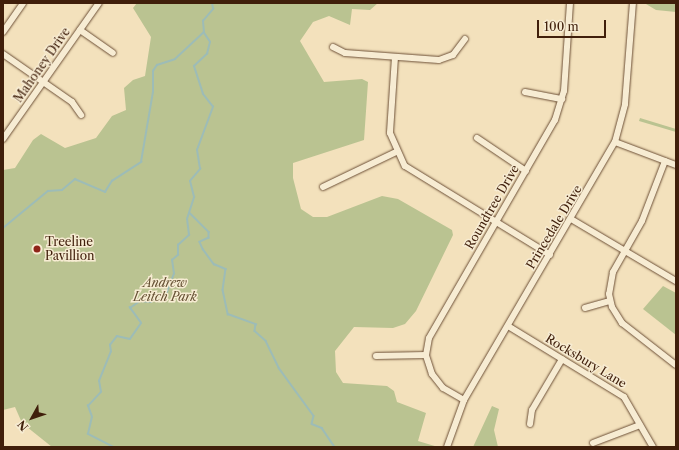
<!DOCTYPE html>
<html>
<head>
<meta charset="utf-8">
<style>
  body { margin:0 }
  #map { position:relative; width:679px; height:450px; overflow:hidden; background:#f3e1bc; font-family:"Libre Caslon Text",serif }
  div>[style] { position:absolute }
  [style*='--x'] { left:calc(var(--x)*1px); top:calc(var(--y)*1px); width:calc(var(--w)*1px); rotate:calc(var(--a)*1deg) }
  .green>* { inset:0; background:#bac391 }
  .stream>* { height:1.5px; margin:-0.75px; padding:0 0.75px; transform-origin:0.75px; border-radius:0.75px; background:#9dbcb7 }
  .roads { filter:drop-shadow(0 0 1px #6d5037) drop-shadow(0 0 1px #6d5037) }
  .minor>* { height:6px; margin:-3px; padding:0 3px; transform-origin:3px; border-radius:3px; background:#f7ecd3 }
  .dots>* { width:11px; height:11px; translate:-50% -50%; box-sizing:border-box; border:2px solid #f7ecd3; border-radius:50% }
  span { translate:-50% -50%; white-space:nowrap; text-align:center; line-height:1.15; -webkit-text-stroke:3px #f7ecd3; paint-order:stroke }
  .street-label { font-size:12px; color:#401f0b }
  .poi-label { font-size:12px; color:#401f0b }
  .left { translate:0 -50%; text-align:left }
  .park-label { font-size:12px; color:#655033; font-style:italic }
  .frame { position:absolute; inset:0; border:4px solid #401f0b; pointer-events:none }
  .north { position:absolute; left:12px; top:398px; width:40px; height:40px; -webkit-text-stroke:3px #f7ecd3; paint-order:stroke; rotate:230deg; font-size:11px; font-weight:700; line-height:16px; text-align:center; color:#401f0b }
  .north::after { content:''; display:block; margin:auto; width:14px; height:18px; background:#401f0b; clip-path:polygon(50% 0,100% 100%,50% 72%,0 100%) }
  .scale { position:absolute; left:537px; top:20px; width:69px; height:18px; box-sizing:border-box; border:2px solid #401f0b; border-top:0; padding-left:5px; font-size:12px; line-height:14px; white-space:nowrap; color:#401f0b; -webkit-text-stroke:3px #f7ecd3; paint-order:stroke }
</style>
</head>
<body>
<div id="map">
  <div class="green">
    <i style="clip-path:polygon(137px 3px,378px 3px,370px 10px,352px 9px,350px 25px,329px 16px,313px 22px,300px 41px,324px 82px,362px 79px,368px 82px,364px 140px,293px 163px,293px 178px,301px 209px,313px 217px,327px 217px,382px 196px,398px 199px,452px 230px,453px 235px,416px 311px,405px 324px,393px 328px,354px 327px,335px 351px,336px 372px,343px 383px,387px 386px,394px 391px,397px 402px,426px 413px,418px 441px,438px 447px,52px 447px,22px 423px,15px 407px,3px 410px,3px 170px,15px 168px,33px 140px,41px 134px,65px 148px,96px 138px,112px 116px,126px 110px,124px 88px,133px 80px,145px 76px,151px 37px,133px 8px)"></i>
    <i style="clip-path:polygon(646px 4px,676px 4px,676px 12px,656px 10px)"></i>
    <i style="clip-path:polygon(640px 118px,676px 129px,676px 132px,639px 121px)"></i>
    <i style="clip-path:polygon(663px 286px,676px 293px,676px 335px,643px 309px)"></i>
    <i style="clip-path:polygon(492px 406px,499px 409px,494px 430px,498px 447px,473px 447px)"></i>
  </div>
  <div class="stream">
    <i style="--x:190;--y:213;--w:27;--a:45"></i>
    <i style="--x:209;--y:232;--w:6;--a:90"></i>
    <i style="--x:209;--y:238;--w:10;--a:156"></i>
    <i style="--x:200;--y:242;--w:8;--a:67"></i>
    <i style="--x:203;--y:249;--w:19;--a:54"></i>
    <i style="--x:214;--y:264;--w:13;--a:23"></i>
    <i style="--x:226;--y:269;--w:21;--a:98"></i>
    <i style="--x:223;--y:290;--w:25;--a:78"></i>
    <i style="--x:228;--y:314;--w:30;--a:20"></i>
    <i style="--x:256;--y:324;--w:7;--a:98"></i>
    <i style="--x:255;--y:331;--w:15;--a:42"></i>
    <i style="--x:266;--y:341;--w:30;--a:64"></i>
    <i style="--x:279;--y:368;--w:59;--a:53.9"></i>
    <i style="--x:314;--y:416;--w:8;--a:104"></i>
    <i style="--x:312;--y:424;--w:11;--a:22"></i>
    <i style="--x:322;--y:428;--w:23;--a:56"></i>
    <i style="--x:3;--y:228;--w:58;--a:-39.4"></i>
    <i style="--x:48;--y:191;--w:14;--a:-4"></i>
    <i style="--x:62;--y:190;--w:17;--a:-40"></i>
    <i style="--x:75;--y:179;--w:33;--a:23"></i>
    <i style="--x:105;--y:192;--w:13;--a:-58"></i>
    <i style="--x:112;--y:181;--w:35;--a:-33"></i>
    <i style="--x:141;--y:162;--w:71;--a:-80.3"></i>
    <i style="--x:153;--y:92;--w:21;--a:-90"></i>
    <i style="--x:153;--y:71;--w:7;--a:-56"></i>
    <i style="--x:157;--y:65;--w:19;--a:-18"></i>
    <i style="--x:175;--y:59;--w:38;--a:-43"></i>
    <i style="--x:113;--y:447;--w:28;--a:-153"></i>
    <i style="--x:88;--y:434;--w:17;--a:-77"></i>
    <i style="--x:92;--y:417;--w:12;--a:-110"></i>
    <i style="--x:88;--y:406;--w:19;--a:-47"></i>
    <i style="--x:101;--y:392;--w:11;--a:-100"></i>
    <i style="--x:99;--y:381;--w:31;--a:-68"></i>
    <i style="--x:111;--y:352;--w:7;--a:-98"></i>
    <i style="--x:110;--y:345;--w:11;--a:-52"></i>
    <i style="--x:117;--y:336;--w:13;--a:13"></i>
    <i style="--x:130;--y:339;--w:19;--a:-55"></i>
    <i style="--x:141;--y:323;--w:19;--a:-126"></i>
    <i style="--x:130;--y:308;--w:12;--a:-35"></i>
    <i style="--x:140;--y:301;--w:11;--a:5"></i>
    <i style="--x:151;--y:302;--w:8;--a:-60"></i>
    <i style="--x:155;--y:295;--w:10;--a:11"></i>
    <i style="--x:165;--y:297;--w:25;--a:-69"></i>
    <i style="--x:174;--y:274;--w:14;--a:-98"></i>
    <i style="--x:172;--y:260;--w:8;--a:-40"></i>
    <i style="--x:178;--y:255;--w:10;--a:-90"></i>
    <i style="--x:178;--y:245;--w:15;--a:-42"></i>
    <i style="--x:189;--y:235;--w:16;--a:-97"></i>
    <i style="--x:187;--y:219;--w:23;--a:-72"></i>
    <i style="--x:194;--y:197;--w:16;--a:-104"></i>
    <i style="--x:190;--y:181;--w:16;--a:-50"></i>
    <i style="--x:200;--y:169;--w:19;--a:-99"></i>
    <i style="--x:197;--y:150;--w:46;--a:-69.6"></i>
    <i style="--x:213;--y:107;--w:16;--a:-128"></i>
    <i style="--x:203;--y:94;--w:29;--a:-108"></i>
    <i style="--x:194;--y:66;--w:18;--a:-43"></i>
    <i style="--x:207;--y:54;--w:12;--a:-76"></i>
    <i style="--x:210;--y:42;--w:11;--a:-124"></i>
    <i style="--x:204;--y:33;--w:12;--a:-95"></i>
    <i style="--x:203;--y:21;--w:16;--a:-50"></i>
    <i style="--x:213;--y:9;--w:6;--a:-99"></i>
    <i style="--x:415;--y:447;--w:6;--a:0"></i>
  </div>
  <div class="roads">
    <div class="minor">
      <i style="--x:80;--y:30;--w:40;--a:34.9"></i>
      <i style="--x:3;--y:32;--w:35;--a:-55"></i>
      <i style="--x:333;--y:47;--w:13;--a:27"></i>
      <i style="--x:345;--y:53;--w:94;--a:4.3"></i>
      <i style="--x:439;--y:60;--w:15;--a:-20"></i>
      <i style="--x:453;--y:55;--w:20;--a:-53"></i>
      <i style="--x:3;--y:54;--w:84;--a:34.8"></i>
      <i style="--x:72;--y:102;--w:16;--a:55"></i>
      <i style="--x:395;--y:57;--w:76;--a:93.8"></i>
      <i style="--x:390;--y:133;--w:36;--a:66"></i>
      <i style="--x:405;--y:166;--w:170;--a:31.5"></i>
      <i style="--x:525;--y:92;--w:38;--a:11"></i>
      <i style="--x:477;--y:138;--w:59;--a:34"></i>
      <i style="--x:3;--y:139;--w:166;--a:-54.8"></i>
      <i style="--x:615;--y:142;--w:65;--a:20.7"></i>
      <i style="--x:665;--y:161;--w:64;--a:111"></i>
      <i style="--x:642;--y:221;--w:59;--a:119.6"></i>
      <i style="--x:613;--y:272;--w:22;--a:100"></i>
      <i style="--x:609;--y:294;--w:13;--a:77"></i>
      <i style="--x:612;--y:307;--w:19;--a:58"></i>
      <i style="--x:622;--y:323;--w:68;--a:37.9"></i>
      <i style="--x:323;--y:187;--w:81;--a:-25.6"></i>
      <i style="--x:571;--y:219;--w:122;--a:30.6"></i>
      <i style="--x:585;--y:308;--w:26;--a:-16"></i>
      <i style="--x:508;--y:326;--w:136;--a:31.5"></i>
      <i style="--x:624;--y:397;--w:58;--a:59.9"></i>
      <i style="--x:376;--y:356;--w:50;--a:-1.1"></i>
      <i style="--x:464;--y:400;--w:24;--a:-150"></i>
      <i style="--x:443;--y:388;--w:18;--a:-128"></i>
      <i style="--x:432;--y:374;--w:20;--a:-108"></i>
      <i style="--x:426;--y:355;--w:17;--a:-80"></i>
      <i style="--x:429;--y:338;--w:252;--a:-60"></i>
      <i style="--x:555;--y:120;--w:30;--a:-73"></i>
      <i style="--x:564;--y:91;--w:88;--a:-86.1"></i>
      <i style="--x:530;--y:424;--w:14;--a:-82"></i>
      <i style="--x:532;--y:410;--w:59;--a:-59.5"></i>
      <i style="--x:593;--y:443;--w:50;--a:-21"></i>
      <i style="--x:447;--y:447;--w:50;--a:-70.1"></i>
      <i style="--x:464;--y:400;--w:299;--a:-59.7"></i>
      <i style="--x:615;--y:142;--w:39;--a:-75"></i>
      <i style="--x:625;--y:104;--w:101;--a:-85.5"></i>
    </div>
  </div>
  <div class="dots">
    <i style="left:37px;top:249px;background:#8f2418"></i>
  </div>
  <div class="street-label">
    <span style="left:42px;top:65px;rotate:-55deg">Mahoney Drive</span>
    <span style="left:492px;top:207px;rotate:-60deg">Roundtree Drive</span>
    <span style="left:554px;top:227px;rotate:-59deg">Princedale Drive</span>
    <span style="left:586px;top:361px;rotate:31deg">Rocksbury Lane</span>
  </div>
  <div class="poi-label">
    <span class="left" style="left:45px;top:249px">Treeline<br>Pavillion</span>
  </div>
  <div class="park-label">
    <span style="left:165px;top:290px">Andrew<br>Leitch Park</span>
  </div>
  <div class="frame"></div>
  <div class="north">N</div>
  <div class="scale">100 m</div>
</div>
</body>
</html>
